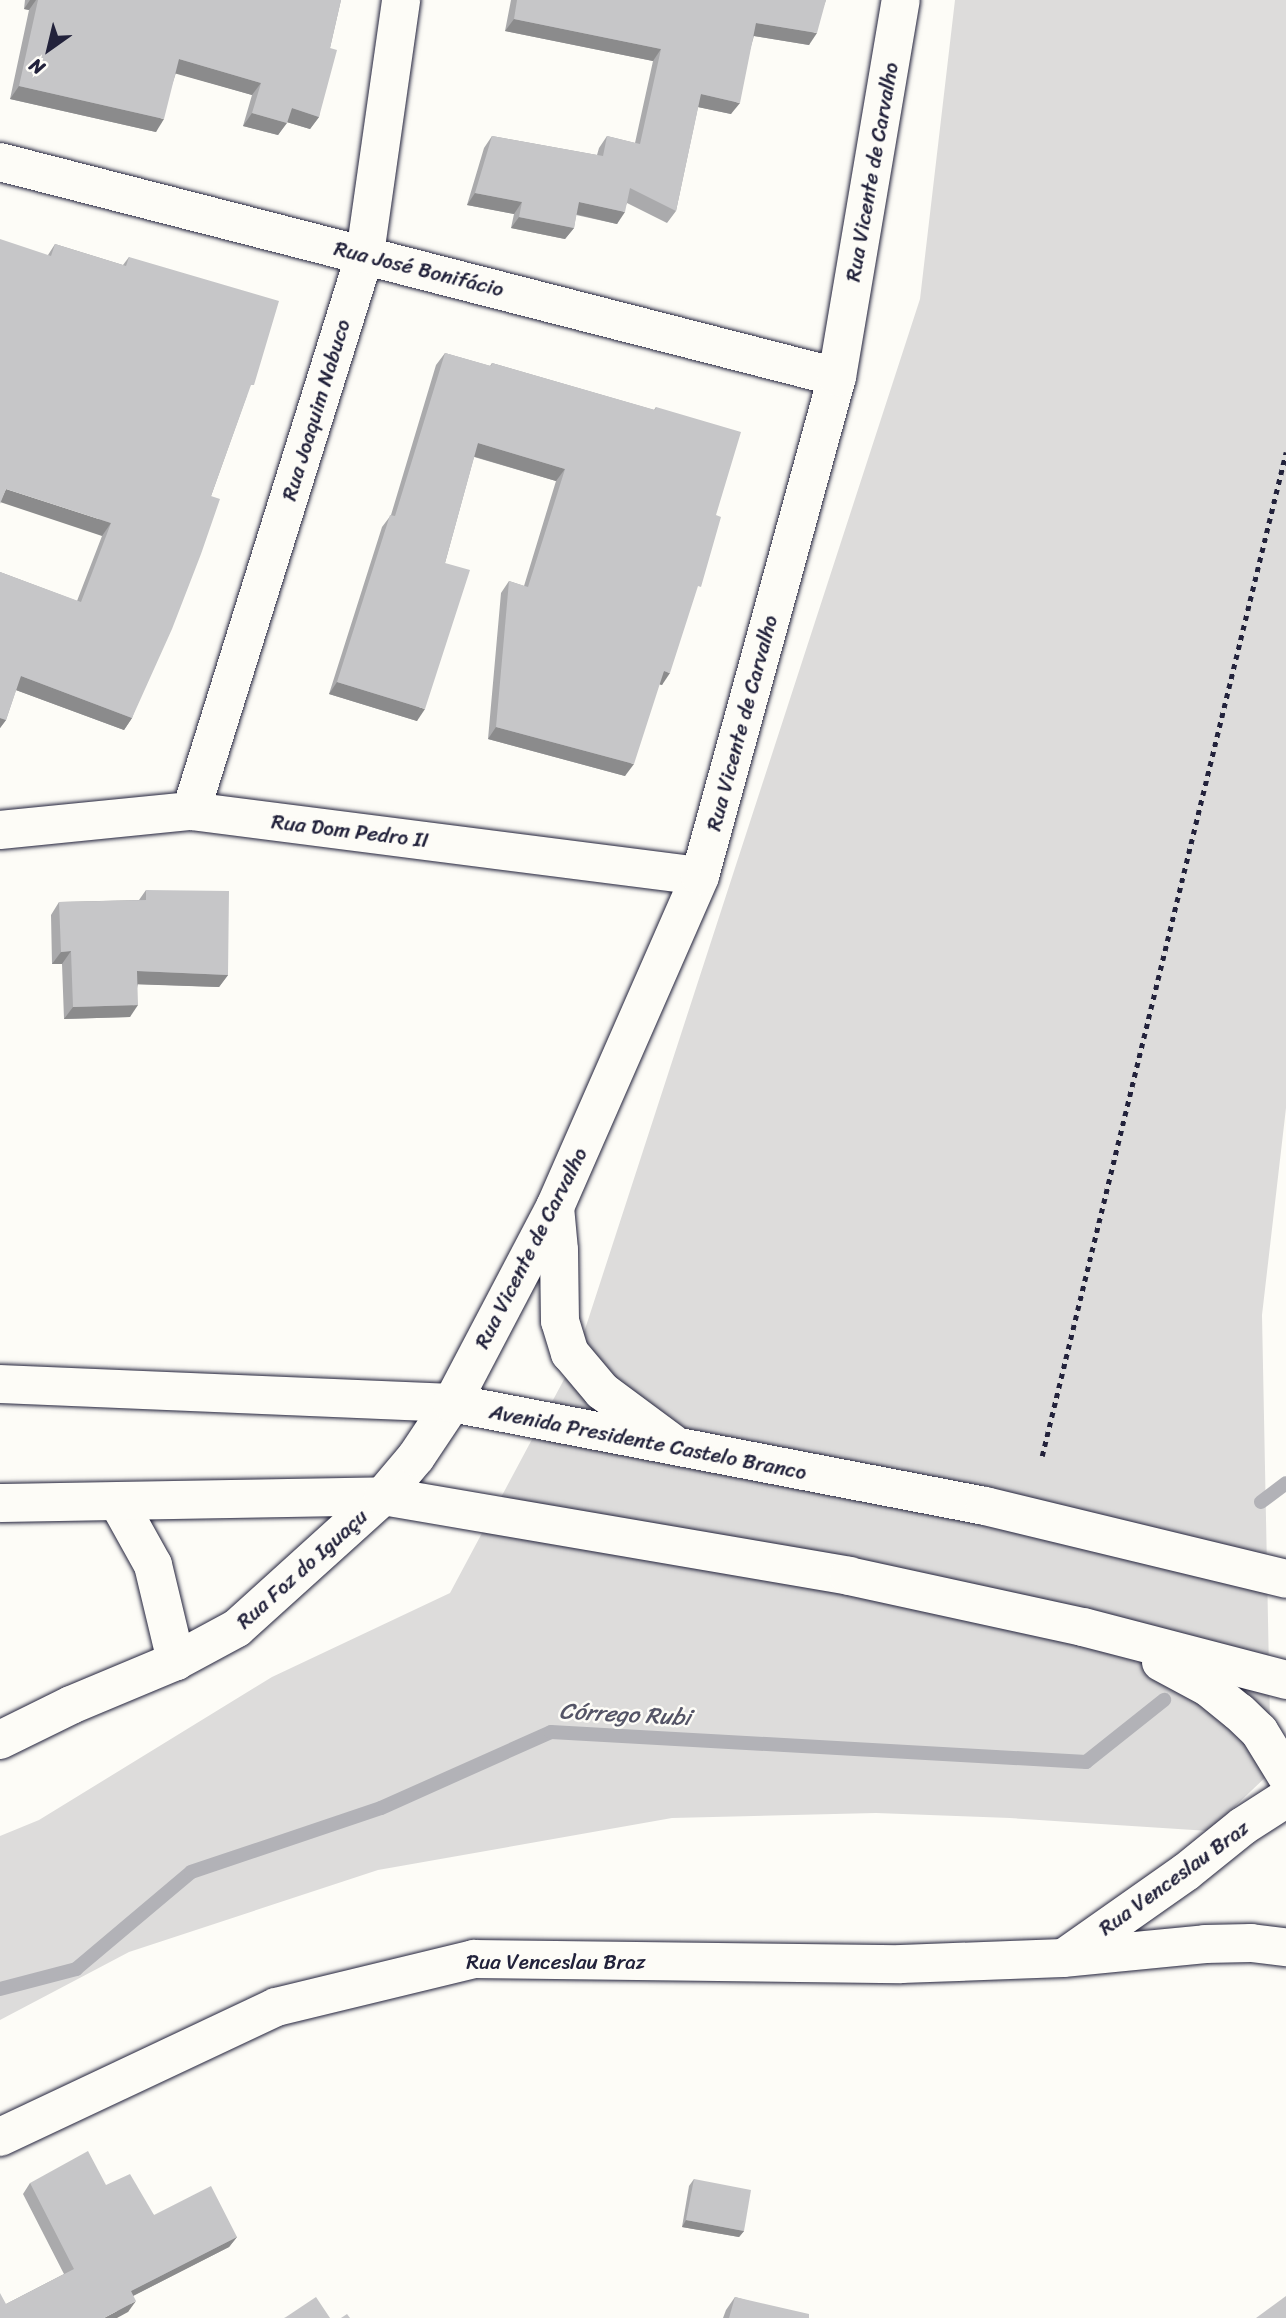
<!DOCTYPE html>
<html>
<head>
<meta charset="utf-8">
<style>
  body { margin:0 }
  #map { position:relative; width:1286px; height:2318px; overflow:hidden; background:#fdfcf7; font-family:Sriracha,sans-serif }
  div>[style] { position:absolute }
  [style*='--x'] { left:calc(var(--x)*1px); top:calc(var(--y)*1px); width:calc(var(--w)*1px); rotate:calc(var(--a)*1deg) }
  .green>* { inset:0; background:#dddcdb }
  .stream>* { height:14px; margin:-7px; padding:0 7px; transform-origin:7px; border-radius:7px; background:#b2b2b7 }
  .path>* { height:4.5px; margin-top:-2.25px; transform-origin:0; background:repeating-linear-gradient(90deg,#22223b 0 5px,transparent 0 10px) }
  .roads { filter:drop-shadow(0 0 2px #22223b) drop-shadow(0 0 2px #22223b) }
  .minor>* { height:38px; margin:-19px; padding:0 19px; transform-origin:19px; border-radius:19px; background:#fdfcf7 }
  .secondary>* { height:38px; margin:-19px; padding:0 19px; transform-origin:19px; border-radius:19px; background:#fdfcf7 }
  .wall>* { inset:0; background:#aaaaac }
  .shaded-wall>* { inset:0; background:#8b8b8c }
  .building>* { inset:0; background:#c6c6c8 }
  span { translate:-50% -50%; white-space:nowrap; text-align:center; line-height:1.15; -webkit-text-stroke:5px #fdfcf7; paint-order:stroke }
  .street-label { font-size:21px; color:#22223b }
  .water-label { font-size:23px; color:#545466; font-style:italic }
  .north { position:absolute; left:14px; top:14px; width:70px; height:70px; -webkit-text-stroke:5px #fdfcf7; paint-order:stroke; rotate:214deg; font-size:19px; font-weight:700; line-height:28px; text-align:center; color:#22223b }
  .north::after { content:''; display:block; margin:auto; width:24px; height:32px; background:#22223b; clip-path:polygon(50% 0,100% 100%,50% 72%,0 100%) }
</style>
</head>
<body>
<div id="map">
  <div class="green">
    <i style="clip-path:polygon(955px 0,1286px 0,1286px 1108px,1262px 1315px,1271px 1772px,1209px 1831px,1010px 1818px,876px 1813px,672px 1818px,378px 1870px,129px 1952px,0 2020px,0 1836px,39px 1820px,272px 1677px,450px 1593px,576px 1357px,920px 299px)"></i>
  </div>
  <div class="stream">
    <i style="--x:1261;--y:1502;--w:31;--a:-37"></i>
    <i style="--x:0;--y:1989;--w:79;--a:-14.7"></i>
    <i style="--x:76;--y:1969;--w:150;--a:-40.1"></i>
    <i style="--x:191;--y:1872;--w:200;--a:-18.6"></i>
    <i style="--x:381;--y:1808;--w:186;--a:-24.1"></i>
    <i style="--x:551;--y:1732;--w:536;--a:3.21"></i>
    <i style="--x:1086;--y:1762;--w:100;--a:-38.5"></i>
  </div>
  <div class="path">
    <i style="--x:1042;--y:1456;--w:1033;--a:-76.34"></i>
  </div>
  <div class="roads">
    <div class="minor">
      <i style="--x:0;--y:162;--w:864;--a:14.41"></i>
      <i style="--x:191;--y:811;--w:584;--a:-72.65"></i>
      <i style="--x:365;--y:254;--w:257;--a:-81.9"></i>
      <i style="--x:0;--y:830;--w:192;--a:-5.7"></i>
      <i style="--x:191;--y:811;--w:513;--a:7.28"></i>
      <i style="--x:0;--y:1740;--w:79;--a:-26.2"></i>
      <i style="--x:71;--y:1705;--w:114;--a:-22.7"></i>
      <i style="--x:176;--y:1661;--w:69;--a:-28.4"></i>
      <i style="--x:237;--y:1628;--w:197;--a:-42.1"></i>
      <i style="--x:383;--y:1496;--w:51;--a:-49.8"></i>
      <i style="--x:416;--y:1457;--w:65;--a:-56.3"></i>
      <i style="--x:452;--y:1403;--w:221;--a:-62.3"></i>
      <i style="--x:555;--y:1207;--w:361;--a:-66.3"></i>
      <i style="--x:700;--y:876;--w:517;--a:-74.65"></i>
      <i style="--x:837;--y:377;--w:382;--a:-80.4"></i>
      <i style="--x:1065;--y:1957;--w:148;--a:-35.1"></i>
      <i style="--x:1186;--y:1872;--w:73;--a:-38.9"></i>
      <i style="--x:1243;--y:1826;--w:50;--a:-32.7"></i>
      <i style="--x:0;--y:2137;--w:305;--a:-25.2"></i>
      <i style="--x:276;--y:2007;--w:204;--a:-13.6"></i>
      <i style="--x:474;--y:1959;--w:427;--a:0.7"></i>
      <i style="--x:901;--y:1964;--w:162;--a:-2.1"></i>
      <i style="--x:1063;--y:1958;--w:143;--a:-5.6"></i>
      <i style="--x:1205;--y:1944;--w:46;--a:-1.2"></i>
      <i style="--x:1251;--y:1943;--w:35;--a:7"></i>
    </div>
    <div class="secondary">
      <i style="--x:555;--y:1207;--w:43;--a:84.7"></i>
      <i style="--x:559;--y:1250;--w:71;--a:89.2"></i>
      <i style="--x:560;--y:1321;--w:34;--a:73"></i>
      <i style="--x:570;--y:1353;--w:50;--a:49.9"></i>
      <i style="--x:602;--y:1391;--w:87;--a:36.6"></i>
      <i style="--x:0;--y:1384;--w:452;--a:2.4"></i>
      <i style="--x:452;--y:1403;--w:543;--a:10.94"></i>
      <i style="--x:985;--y:1506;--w:310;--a:13.6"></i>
      <i style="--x:118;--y:1502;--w:72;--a:60.9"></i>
      <i style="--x:153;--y:1565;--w:99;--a:76.5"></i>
      <i style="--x:0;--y:1503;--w:383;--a:-1"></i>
      <i style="--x:383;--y:1496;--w:473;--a:9.7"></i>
      <i style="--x:849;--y:1576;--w:239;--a:12.3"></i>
      <i style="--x:1083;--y:1627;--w:210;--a:14.6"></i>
      <i style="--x:1161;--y:1662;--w:55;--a:28.4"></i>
      <i style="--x:1209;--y:1688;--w:38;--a:39"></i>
      <i style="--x:1239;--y:1712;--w:28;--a:44"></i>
      <i style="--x:1259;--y:1731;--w:52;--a:58.5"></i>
    </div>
  </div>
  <div class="wall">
    <i style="clip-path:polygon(25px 0,341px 0,330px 48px,319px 117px,310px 129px,287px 122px,278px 135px,243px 126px,252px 95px,176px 73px,156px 132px,10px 99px,29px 10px,24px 9px)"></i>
    <i style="clip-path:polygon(511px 0,826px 0,809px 45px,754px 36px,731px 114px,698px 107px,676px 211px,667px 223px,627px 203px,617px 224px,576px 215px,574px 228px,565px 239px,511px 228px,514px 214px,467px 205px,484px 148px,492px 136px,597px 155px,599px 148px,607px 136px,635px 143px,653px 61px,505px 31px)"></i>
    <i style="clip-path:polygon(55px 244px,123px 265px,129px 257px,247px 395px,132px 718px,124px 730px,16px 690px,6px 720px,0 728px,0 572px,77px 601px,102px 536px,48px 255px)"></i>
    <i style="clip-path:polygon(445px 353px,490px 366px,492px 363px,654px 410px,656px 407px,716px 515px,694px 596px,662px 685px,659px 684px,625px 776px,488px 739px,501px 593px,509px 581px,524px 586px,556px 481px,474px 457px,445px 563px,417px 721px,329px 694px,382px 527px,391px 515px,436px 365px)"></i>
    <i style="clip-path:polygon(146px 890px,228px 975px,219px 987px,138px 984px,130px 1017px,64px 1019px,62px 964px,52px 964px,51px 915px,59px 902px,139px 900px)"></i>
    <i style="clip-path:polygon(694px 2179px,744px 2231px,739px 2237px,682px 2227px,689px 2186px)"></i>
    <i style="clip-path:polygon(30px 2183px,106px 2185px,154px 2215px,237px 2237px,229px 2247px,133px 2296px,128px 2312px,6px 2304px,64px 2274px,23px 2194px)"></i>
    <i style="clip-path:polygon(735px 2297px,809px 2318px,723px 2318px,726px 2310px)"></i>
  </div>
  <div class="shaded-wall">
    <i style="clip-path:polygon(30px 0,36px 0,29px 10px,24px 9px)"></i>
    <i style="clip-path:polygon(514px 19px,661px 49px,653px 61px,505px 31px)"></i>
    <i style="clip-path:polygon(756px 23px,817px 33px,809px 45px,748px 35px)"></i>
    <i style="clip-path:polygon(179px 59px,261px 83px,252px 95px,170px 72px)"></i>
    <i style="clip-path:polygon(19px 86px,164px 119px,156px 132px,10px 99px)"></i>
    <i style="clip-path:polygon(701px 94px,740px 103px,731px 114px,693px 106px)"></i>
    <i style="clip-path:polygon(292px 108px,319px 117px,310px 129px,283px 121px)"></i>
    <i style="clip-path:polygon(252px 113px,287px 123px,278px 135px,243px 126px)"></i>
    <i style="clip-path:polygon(475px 193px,522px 202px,514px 214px,467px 205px)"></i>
    <i style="clip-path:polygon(579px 202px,625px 212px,617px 224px,571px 213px)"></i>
    <i style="clip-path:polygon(519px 217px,574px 228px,565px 239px,511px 228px)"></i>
    <i style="clip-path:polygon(478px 443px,565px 469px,556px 481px,469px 455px)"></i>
    <i style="clip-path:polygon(6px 489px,111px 523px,102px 536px,0 502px)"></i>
    <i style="clip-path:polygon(664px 671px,670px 673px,662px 685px,655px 683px)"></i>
    <i style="clip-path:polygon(21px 676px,132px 718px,124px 730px,13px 689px)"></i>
    <i style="clip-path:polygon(337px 682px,425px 709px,417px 721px,329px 694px)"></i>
    <i style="clip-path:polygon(0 718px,6px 720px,0 728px)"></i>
    <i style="clip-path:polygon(496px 727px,634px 764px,625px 776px,488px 739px)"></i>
    <i style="clip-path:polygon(71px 951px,62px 964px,52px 964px,61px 952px)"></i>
    <i style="clip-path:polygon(137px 971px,228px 975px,219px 987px,128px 984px)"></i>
    <i style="clip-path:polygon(138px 1005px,130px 1017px,64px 1019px,73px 1007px)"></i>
    <i style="clip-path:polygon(686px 2220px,744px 2231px,739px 2237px,682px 2227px)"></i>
    <i style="clip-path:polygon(237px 2237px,229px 2247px,123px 2301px,131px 2291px)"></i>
    <i style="clip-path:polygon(136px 2301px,128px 2312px,117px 2318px,104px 2318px)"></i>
  </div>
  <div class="building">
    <i style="clip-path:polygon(38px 0,341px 0,330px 48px,337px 50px,319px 117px,292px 108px,287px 123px,252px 113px,261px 83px,179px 59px,164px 119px,19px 86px)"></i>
    <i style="clip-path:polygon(517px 0,826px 0,817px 33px,756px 23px,740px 103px,701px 94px,676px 211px,630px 188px,625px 212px,579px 202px,574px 228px,519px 217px,522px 202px,475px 193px,492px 136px,603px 156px,607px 136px,640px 144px,661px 49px,514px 19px)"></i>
    <i style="clip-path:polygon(0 239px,51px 256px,55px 244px,126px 266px,129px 257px,279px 301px,254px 385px,251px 385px,211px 496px,220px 499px,201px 554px,172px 629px,132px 718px,21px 676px,6px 720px,0 718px,0 572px,81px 602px,111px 523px,6px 489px,0 504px)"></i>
    <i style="clip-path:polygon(445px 353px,491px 366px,492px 363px,655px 410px,656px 407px,741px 432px,716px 515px,721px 517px,701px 587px,698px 586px,670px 673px,664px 671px,634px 764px,496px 727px,509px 581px,528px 587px,565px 469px,478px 443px,445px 563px,470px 570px,425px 709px,337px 682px,390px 515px,395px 516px)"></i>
    <i style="clip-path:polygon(146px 890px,229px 891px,228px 975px,137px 971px,138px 1005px,73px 1007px,71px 951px,61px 952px,59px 902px,146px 900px)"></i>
    <i style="clip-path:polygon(88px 2151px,106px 2185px,130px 2174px,154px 2215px,211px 2186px,237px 2237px,131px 2291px,136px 2301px,104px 2318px,0 2318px,0 2293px,6px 2304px,74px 2269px,30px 2183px)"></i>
    <i style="clip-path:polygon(694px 2179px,751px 2190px,744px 2231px,686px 2220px)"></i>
    <i style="clip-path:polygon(1286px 2296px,1286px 2318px,1256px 2318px)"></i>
    <i style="clip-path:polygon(316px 2297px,330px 2318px,284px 2318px,286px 2317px)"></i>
    <i style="clip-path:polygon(735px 2297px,809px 2314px,809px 2318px,729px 2318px)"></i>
    <i style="clip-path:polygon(347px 2314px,350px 2318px,341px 2318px)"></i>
  </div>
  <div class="street-label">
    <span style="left:872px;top:172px;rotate:-80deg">Rua Vicente de Carvalho</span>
    <span style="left:419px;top:269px;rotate:14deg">Rua José Bonifácio</span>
    <span style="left:316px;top:410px;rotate:-73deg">Rua Joaquim Nabuco</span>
    <span style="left:742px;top:723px;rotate:-75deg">Rua Vicente de Carvalho</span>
    <span style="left:350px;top:831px;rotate:7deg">Rua Dom Pedro II</span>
    <span style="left:531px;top:1248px;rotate:-63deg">Rua Vicente de Carvalho</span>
    <span style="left:648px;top:1442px;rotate:11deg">Avenida Presidente Castelo Branco</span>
    <span style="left:302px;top:1569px;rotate:-42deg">Rua Foz do Iguaçu</span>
    <span style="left:1174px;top:1878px;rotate:-36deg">Rua Venceslau Braz</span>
    <span style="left:556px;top:1962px">Rua Venceslau Braz</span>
  </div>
  <div class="water-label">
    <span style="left:625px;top:1715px;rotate:3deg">Córrego Rubi</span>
  </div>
  <div class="north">N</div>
</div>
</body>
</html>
